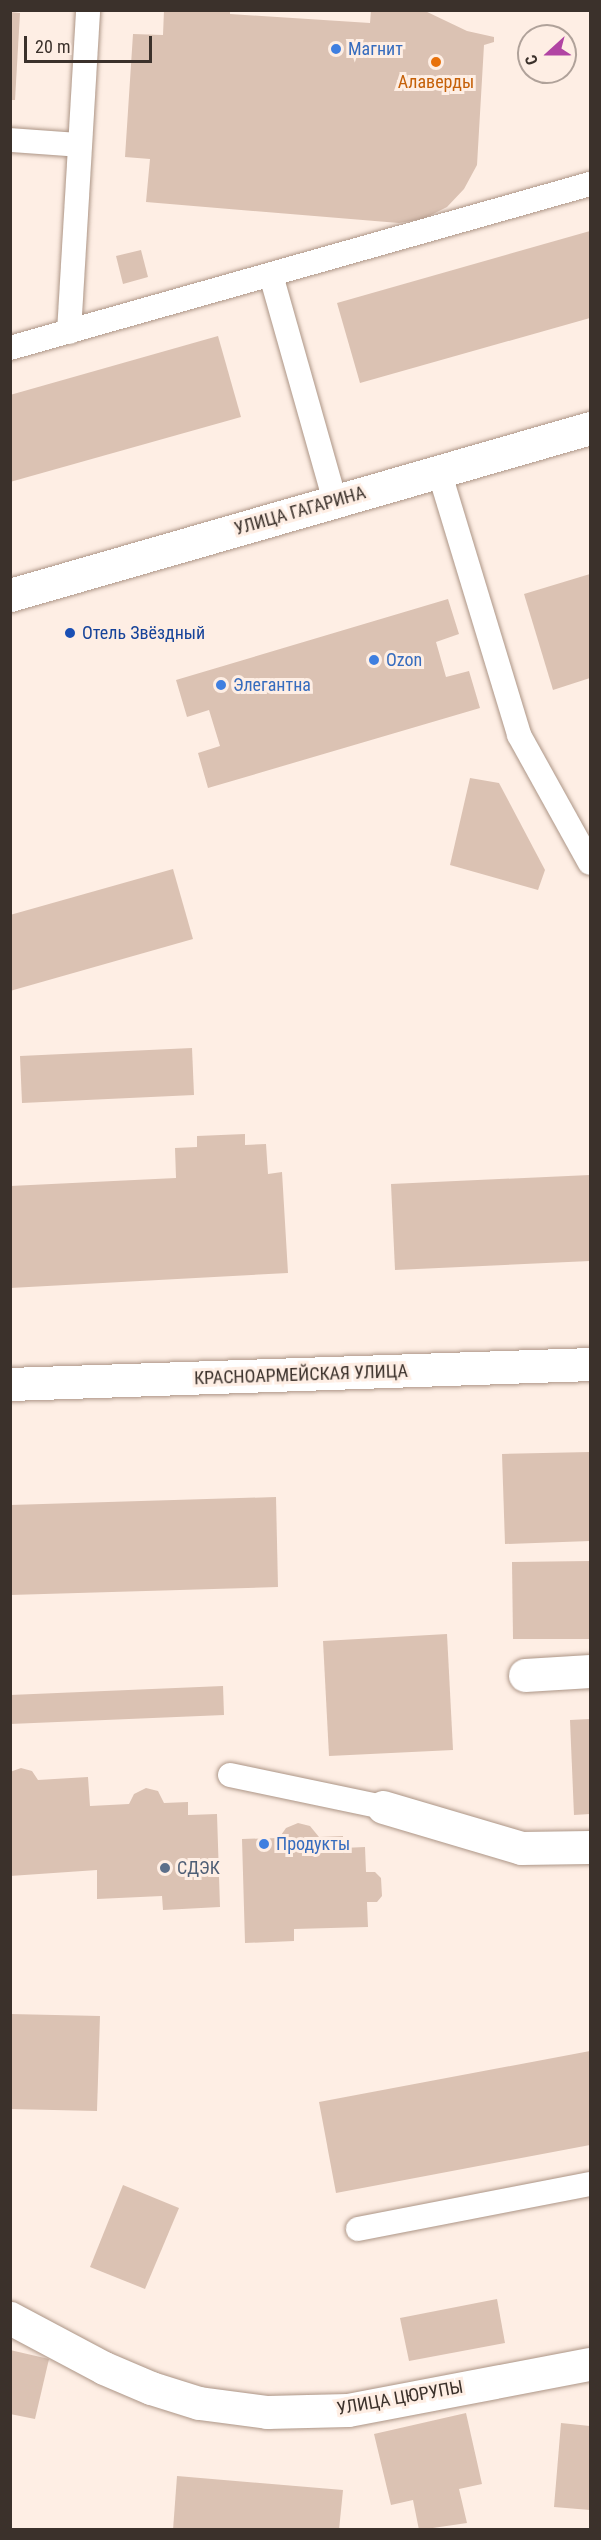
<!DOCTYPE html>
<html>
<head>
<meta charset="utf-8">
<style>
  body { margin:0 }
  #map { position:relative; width:601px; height:2540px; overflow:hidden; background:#feeee4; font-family:"Roboto Condensed",sans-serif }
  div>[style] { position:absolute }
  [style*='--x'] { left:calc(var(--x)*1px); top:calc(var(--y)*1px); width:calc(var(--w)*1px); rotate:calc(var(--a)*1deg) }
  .building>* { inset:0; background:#dbc2b3 }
  .roads { filter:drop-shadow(0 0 2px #ac9586) drop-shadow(0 0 2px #ac9586) }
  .service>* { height:24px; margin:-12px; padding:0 12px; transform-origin:12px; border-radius:12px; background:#fff }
  .minor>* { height:33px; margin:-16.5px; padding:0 16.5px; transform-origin:16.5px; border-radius:16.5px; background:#fff }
  .tertiary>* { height:33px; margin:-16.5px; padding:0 16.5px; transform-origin:16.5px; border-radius:16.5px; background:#fff }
  .secondary>* { height:33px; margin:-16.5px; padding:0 16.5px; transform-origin:16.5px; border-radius:16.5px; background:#fff }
  .dots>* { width:16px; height:16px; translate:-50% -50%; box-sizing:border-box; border:3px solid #feeee4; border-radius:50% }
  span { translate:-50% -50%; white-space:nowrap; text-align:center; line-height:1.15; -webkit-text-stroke:6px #feeee4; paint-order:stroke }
  .shop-label { font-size:18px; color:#366cbe }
  .left { translate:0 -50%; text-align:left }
  .food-label { font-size:18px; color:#c56008 }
  .street-label { font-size:18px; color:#3b312b }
  .transit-label { font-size:18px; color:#164399 }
  .service-label { font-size:18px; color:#4e5e75 }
  .frame { position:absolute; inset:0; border:12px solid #3b312b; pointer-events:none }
  .north { position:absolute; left:517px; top:24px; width:60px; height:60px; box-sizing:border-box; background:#feeee4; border:2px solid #b0a29a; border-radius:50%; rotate:249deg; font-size:16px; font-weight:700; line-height:24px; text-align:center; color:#3b312b }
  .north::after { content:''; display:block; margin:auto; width:21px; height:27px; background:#b144a3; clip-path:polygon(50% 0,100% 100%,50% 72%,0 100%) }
  .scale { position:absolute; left:24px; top:36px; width:128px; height:27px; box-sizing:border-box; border:3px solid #3b312b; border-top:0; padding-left:8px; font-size:18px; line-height:21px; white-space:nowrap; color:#3b312b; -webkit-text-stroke:4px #feeee4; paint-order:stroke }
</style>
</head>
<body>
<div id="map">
  <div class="building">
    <i style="clip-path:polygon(164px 10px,230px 10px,230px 14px,370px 23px,371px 10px,423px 10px,467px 31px,494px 37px,494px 42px,484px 45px,477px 165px,464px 189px,447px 207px,423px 219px,399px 223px,146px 202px,150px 159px,125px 157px,133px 34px,163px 35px)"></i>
    <i style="clip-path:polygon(10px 12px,20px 13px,15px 100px,10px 100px)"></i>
    <i style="clip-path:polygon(590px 231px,590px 318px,360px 383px,337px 303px)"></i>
    <i style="clip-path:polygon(141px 250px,148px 277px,123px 284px,116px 256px)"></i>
    <i style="clip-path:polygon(218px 336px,241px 417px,10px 482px,10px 395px)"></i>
    <i style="clip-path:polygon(590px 574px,590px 678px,553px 690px,524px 594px)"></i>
    <i style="clip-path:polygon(448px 599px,459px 634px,436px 642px,446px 677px,469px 671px,480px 708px,208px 788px,198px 753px,220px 746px,209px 710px,187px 717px,176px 680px)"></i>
    <i style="clip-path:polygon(470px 778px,499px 783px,545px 870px,538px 890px,450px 865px)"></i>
    <i style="clip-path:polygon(173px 869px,193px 939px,10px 991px,10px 915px)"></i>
    <i style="clip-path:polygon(192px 1048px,194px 1095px,22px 1103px,20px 1056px)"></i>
    <i style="clip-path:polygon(245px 1134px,245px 1145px,266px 1144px,268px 1174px,282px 1172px,288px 1273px,10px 1288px,10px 1186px,176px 1178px,175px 1148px,197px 1147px,197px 1136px)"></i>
    <i style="clip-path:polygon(590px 1175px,590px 1261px,395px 1270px,391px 1184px)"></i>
    <i style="clip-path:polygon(590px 1452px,590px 1541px,505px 1544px,502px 1454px)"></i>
    <i style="clip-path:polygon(276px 1497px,278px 1587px,10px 1595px,10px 1505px)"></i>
    <i style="clip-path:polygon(590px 1561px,590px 1639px,513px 1639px,512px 1562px)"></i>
    <i style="clip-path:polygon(447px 1634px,453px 1750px,329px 1756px,323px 1641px)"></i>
    <i style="clip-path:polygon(223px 1686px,224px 1715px,10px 1724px,10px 1695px)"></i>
    <i style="clip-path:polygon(590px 1719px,590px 1814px,574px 1815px,570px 1720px)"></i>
    <i style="clip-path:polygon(21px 1768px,32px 1771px,38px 1780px,88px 1777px,90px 1806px,129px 1804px,134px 1794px,146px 1788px,158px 1791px,164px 1803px,188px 1802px,188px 1815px,217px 1814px,220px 1907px,163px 1910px,162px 1896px,97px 1899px,97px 1870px,10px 1876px,10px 1772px)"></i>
    <i style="clip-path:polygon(298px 1823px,310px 1826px,319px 1837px,343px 1836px,343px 1848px,365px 1847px,366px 1872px,375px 1872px,381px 1878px,382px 1896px,377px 1902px,367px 1902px,368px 1927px,294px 1929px,294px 1941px,245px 1943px,242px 1839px,279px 1838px,286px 1828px)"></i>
    <i style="clip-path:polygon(10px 2014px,100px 2016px,97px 2111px,10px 2109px)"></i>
    <i style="clip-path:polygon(590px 2051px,590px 2145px,336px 2193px,319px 2102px)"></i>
    <i style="clip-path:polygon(123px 2185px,179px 2208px,145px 2289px,90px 2267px)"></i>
    <i style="clip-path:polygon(497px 2299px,505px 2343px,409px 2361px,400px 2318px)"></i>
    <i style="clip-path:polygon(10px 2350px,49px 2359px,35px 2419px,10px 2414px)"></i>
    <i style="clip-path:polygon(466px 2413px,482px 2484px,459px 2489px,467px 2523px,419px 2530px,413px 2500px,391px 2505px,374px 2434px)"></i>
    <i style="clip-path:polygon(561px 2423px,590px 2426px,590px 2510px,554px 2507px)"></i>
    <i style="clip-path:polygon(177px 2476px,343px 2490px,339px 2530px,173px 2530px)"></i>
  </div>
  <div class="roads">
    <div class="service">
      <i style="--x:10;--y:140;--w:70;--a:4.1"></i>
      <i style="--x:271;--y:275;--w:235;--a:74.2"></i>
      <i style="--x:69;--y:332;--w:323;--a:-86.6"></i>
      <i style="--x:10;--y:348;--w:603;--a:-15.79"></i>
      <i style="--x:439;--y:471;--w:276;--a:73.1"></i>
      <i style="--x:519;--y:735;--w:146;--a:61"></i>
      <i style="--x:230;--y:1775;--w:156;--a:11.8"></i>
      <i style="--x:358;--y:2229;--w:236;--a:-11"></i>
    </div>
    <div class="minor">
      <i style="--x:525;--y:1675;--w:65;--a:-3.5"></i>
      <i style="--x:383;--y:1807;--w:144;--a:16.5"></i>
      <i style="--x:521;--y:1848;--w:69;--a:-0.8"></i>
      <i style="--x:10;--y:2318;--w:106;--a:28"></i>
      <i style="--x:104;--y:2368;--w:51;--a:23.1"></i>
      <i style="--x:151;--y:2388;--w:50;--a:17.4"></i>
      <i style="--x:199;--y:2403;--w:69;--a:7.5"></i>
      <i style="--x:267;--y:2412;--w:81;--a:-1.4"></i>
      <i style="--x:348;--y:2410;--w:246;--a:-10.8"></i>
    </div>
    <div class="tertiary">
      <i style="--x:10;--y:1384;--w:580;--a:-1.97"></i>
    </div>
    <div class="secondary">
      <i style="--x:10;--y:595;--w:604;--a:-16.06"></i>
    </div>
  </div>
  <div class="dots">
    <i style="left:336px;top:49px;background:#3f7fe0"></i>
    <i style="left:436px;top:62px;background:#e8710a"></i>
    <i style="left:70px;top:633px;background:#1a4fb4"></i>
    <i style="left:374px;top:660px;background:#3f7fe0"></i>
    <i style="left:221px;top:685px;background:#3f7fe0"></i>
    <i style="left:264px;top:1844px;background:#3f7fe0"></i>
    <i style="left:165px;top:1868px;background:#5c6f8a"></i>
  </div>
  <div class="shop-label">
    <span class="left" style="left:348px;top:49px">Магнит</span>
    <span class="left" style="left:386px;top:660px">Ozon</span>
    <span class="left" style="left:233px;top:685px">Элегантна</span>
    <span class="left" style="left:276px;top:1844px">Продукты</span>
  </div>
  <div class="food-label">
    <span style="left:436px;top:82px">Алаверды</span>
  </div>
  <div class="street-label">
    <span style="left:300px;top:511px;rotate:-16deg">УЛИЦА ГАГАРИНА</span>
    <span style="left:301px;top:1375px;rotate:-2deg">КРАСНОАРМЕЙСКАЯ УЛИЦА</span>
    <span style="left:400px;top:2398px;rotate:-10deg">УЛИЦА ЦЮРУПЫ</span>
  </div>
  <div class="transit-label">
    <span class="left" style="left:82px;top:633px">Отель Звёздный</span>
  </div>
  <div class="service-label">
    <span class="left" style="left:177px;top:1868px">СДЭК</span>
  </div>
  <div class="frame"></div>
  <div class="north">С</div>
  <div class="scale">20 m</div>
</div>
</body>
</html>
